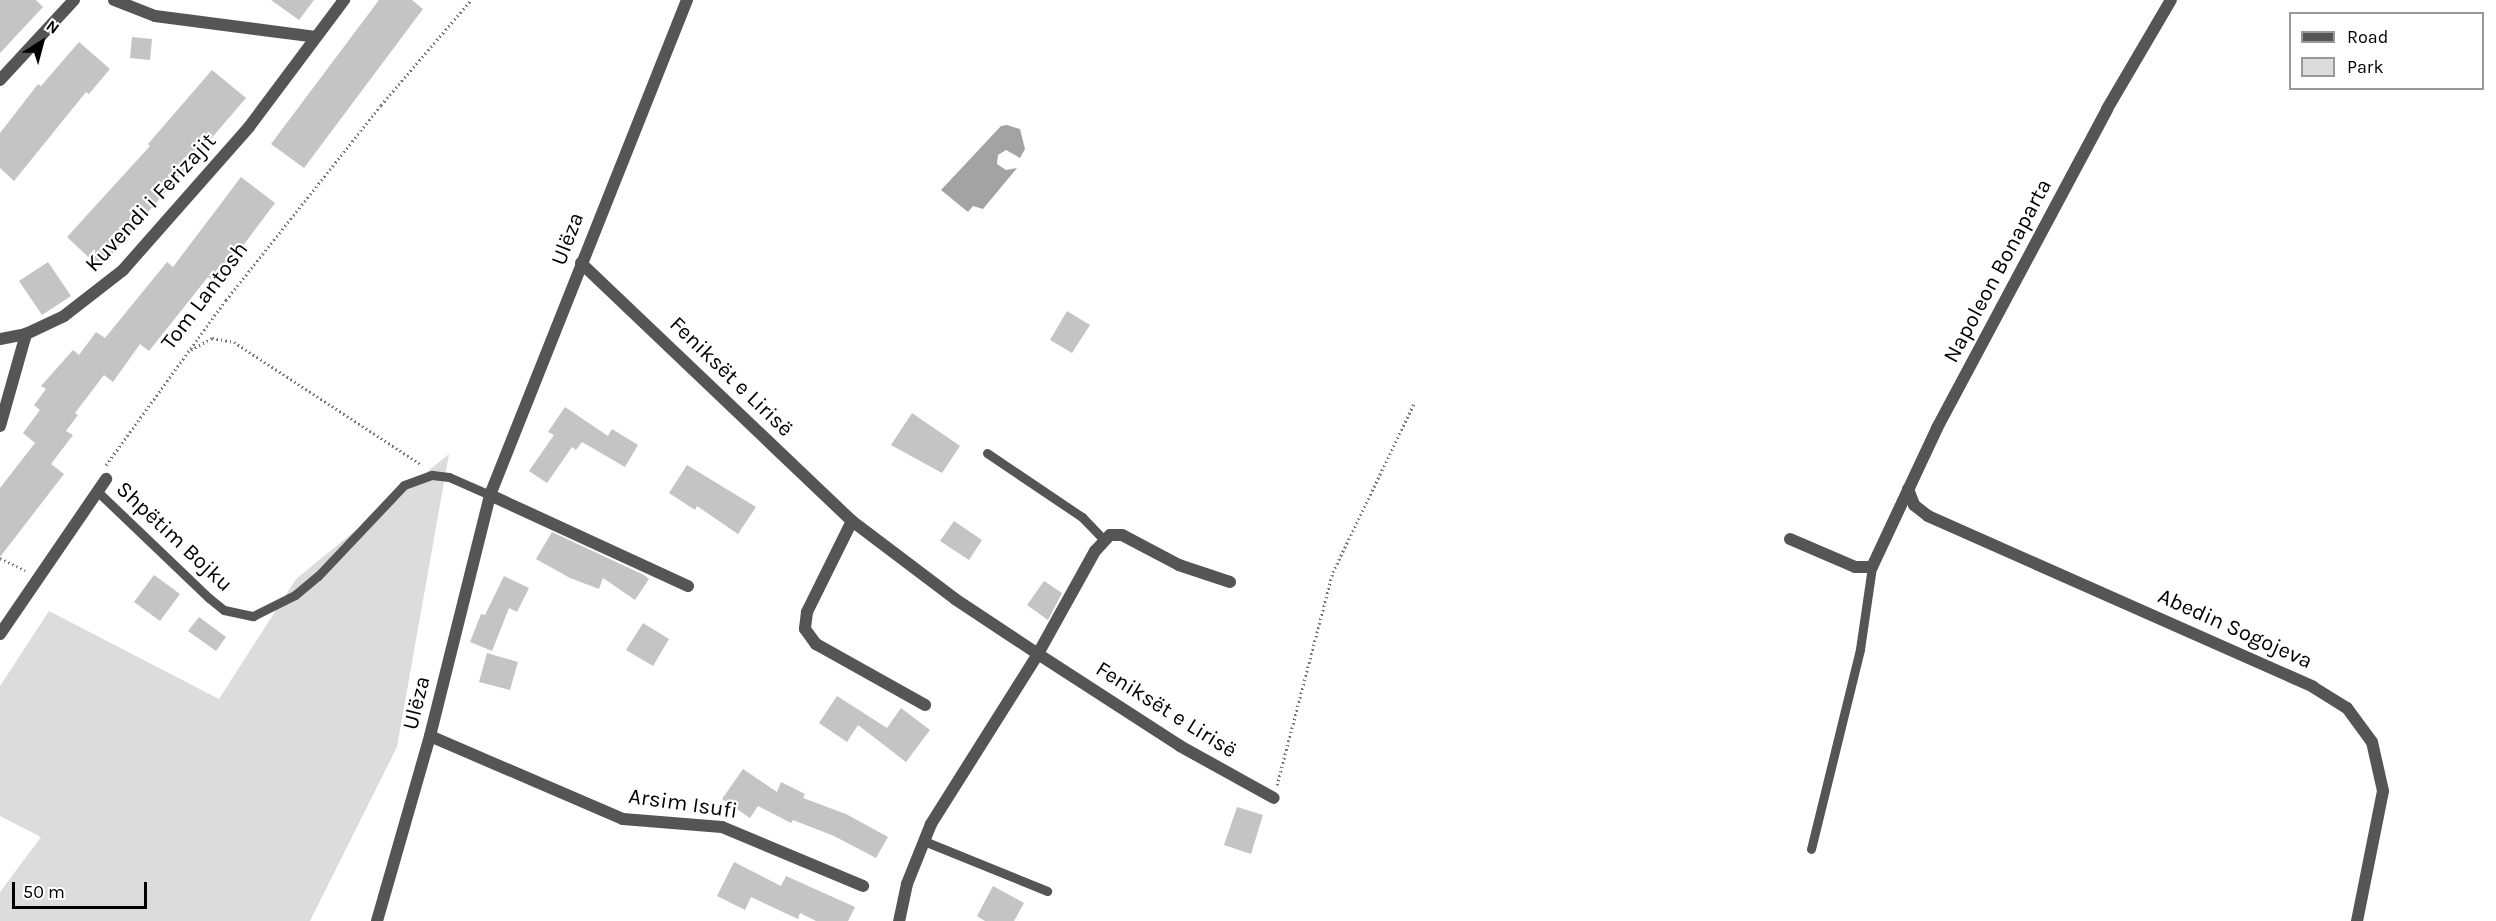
<!DOCTYPE html>
<html>
<head>
<meta charset="utf-8">
<style>
  body { margin:0 }
  #map { position:relative; width:2496px; height:921px; overflow:hidden; background:#fff; font-family:Karla,sans-serif }
  div>[style] { position:absolute }
  [style*='--x'] { left:calc(var(--x)*1px); top:calc(var(--y)*1px); width:calc(var(--w)*1px); rotate:calc(var(--a)*1deg) }
  .green>* { inset:0; background:#dcdcdc }
  .water>* { inset:0; background:#a3a3a3 }
  .building>* { inset:0; background:#c4c4c4 }
  .path>* { height:3px; margin-top:-1.5px; transform-origin:0; background:repeating-linear-gradient(90deg,#777 0 1.5px,transparent 0 4.5px) }
  .lane>* { height:9px; margin:-4.5px; padding:0 4.5px; transform-origin:4.5px; border-radius:4.5px; background:#555 }
  .street>* { height:12px; margin:-6px; padding:0 6px; transform-origin:6px; border-radius:6px; background:#555 }
  span { translate:-50% -50%; white-space:nowrap; text-align:center; line-height:1.15; -webkit-text-stroke:4.5px #fff; paint-order:stroke }
  .street-label { font-size:22px; color:#000 }
  .legend { position:absolute; left:2289px; top:12px; width:195px; height:78px; box-sizing:border-box; background:#fff; border:2px solid #999; margin:0; padding:8px 10px; list-style:none; font-size:18px; color:#000 }
  .legend li { display:flex; align-items:center; gap:12px; height:30px }
  .legend b { width:30px; border:2px solid #999 }
  .north { position:absolute; left:12px; top:12px; width:60px; height:60px; -webkit-text-stroke:4px #fff; paint-order:stroke; rotate:36deg; font-size:16px; font-weight:700; line-height:24px; text-align:center; color:#000 }
  .north::after { content:''; display:block; margin:auto; width:21px; height:27px; background:#000; clip-path:polygon(50% 0,100% 100%,50% 72%,0 100%) }
  .scale { position:absolute; left:12px; top:882px; width:135px; height:27px; box-sizing:border-box; border:3px solid #000; border-top:0; padding-left:8px; font-size:18px; line-height:21px; white-space:nowrap; color:#000; -webkit-text-stroke:4px #fff; paint-order:stroke }
</style>
</head>
<body>
<div id="map">
  <div class="green">
    <i style="clip-path:polygon(449px 454px,397px 747px,310px 921px,0 921px,0 892px,41px 837px,0 816px,0 686px,49px 611px,219px 699px,296px 579px)"></i>
  </div>
  <div class="water">
    <i style="clip-path:polygon(1007px 125px,1020px 129px,1025px 149px,1020px 158px,1006px 150px,998px 155px,997px 164px,1006px 170px,1017px 168px,983px 209px,973px 206px,968px 212px,941px 190px,1001px 126px)"></i>
  </div>
  <div class="building">
    <i style="clip-path:polygon(0 0,36px 0,43px 7px,0 53px)"></i>
    <i style="clip-path:polygon(271px 0,314px 0,299px 20px)"></i>
    <i style="clip-path:polygon(379px 0,412px 0,423px 9px,304px 168px,271px 144px)"></i>
    <i style="clip-path:polygon(132px 37px,152px 39px,150px 60px,130px 58px)"></i>
    <i style="clip-path:polygon(79px 42px,110px 69px,89px 94px,86px 92px,14px 181px,0 168px,0 133px,38px 84px,41px 86px)"></i>
    <i style="clip-path:polygon(212px 70px,246px 98px,100px 268px,67px 237px,150px 146px,148px 144px)"></i>
    <i style="clip-path:polygon(241px 177px,275px 203px,215px 283px,208px 277px,149px 351px,140px 344px,113px 382px,104px 375px,75px 413px,78px 415px,66px 431px,73px 435px,51px 464px,64px 474px,0 557px,0 488px,35px 443px,23px 433px,40px 410px,34px 405px,46px 389px,41px 386px,73px 350px,79px 355px,96px 332px,105px 338px,167px 262px,173px 267px)"></i>
    <i style="clip-path:polygon(48px 262px,71px 296px,42px 315px,19px 281px)"></i>
    <i style="clip-path:polygon(1067px 311px,1090px 325px,1072px 353px,1050px 340px)"></i>
    <i style="clip-path:polygon(565px 407px,608px 436px,612px 429px,638px 445px,625px 467px,582px 442px,576px 450px,572px 447px,547px 483px,529px 471px,554px 435px,548px 432px)"></i>
    <i style="clip-path:polygon(912px 413px,960px 446px,942px 473px,891px 445px)"></i>
    <i style="clip-path:polygon(687px 465px,756px 507px,738px 534px,697px 506px,695px 510px,669px 493px)"></i>
    <i style="clip-path:polygon(954px 521px,982px 540px,969px 560px,940px 541px)"></i>
    <i style="clip-path:polygon(552px 532px,644px 575px,649px 579px,635px 600px,603px 578px,599px 589px,570px 578px,536px 559px)"></i>
    <i style="clip-path:polygon(154px 575px,180px 594px,160px 621px,134px 602px)"></i>
    <i style="clip-path:polygon(504px 576px,529px 588px,517px 612px,509px 608px,492px 651px,470px 642px,481px 614px,485px 615px)"></i>
    <i style="clip-path:polygon(1044px 581px,1062px 593px,1048px 620px,1027px 605px)"></i>
    <i style="clip-path:polygon(199px 617px,226px 637px,216px 651px,188px 631px)"></i>
    <i style="clip-path:polygon(643px 623px,669px 639px,653px 666px,626px 650px)"></i>
    <i style="clip-path:polygon(487px 653px,518px 662px,510px 690px,479px 682px)"></i>
    <i style="clip-path:polygon(837px 696px,887px 728px,901px 708px,930px 730px,906px 762px,858px 725px,847px 742px,819px 723px)"></i>
    <i style="clip-path:polygon(743px 769px,777px 792px,781px 782px,805px 794px,803px 798px,846px 814px,888px 837px,876px 858px,834px 836px,793px 820px,791px 823px,758px 806px,750px 818px,722px 799px)"></i>
    <i style="clip-path:polygon(1237px 807px,1263px 815px,1251px 854px,1224px 845px)"></i>
    <i style="clip-path:polygon(734px 862px,781px 886px,786px 876px,855px 907px,848px 921px,816px 921px,800px 913px,798px 919px,751px 897px,745px 910px,717px 896px)"></i>
    <i style="clip-path:polygon(993px 886px,1024px 903px,1014px 921px,985px 921px,977px 916px)"></i>
  </div>
  <div class="path">
    <i style="--x:191;--y:350;--w:24;--a:-30"></i>
    <i style="--x:212;--y:338;--w:22;--a:10"></i>
    <i style="--x:234;--y:342;--w:225;--a:33.2"></i>
    <i style="--x:106;--y:465;--w:204;--a:-54"></i>
    <i style="--x:226;--y:300;--w:249;--a:-51.5"></i>
    <i style="--x:381;--y:105;--w:138;--a:-49.4"></i>
    <i style="--x:0;--y:558;--w:28;--a:26"></i>
    <i style="--x:1277;--y:785;--w:220;--a:-75.3"></i>
    <i style="--x:1333;--y:572;--w:187;--a:-64.3"></i>
  </div>
  <div class="lane">
    <i style="--x:987;--y:453;--w:115;--a:34"></i>
    <i style="--x:1082;--y:517;--w:30;--a:46"></i>
    <i style="--x:98;--y:492;--w:153;--a:43.7"></i>
    <i style="--x:209;--y:598;--w:19;--a:39"></i>
    <i style="--x:224;--y:610;--w:30;--a:12"></i>
    <i style="--x:253;--y:616;--w:47;--a:-26.6"></i>
    <i style="--x:295;--y:595;--w:30;--a:-40"></i>
    <i style="--x:318;--y:576;--w:125;--a:-46.6"></i>
    <i style="--x:404;--y:485;--w:30;--a:-20"></i>
    <i style="--x:432;--y:475;--w:17;--a:7"></i>
    <i style="--x:449;--y:477;--w:45;--a:23.7"></i>
    <i style="--x:924;--y:841;--w:133;--a:22.1"></i>
    <i style="--x:1811;--y:849;--w:206;--a:-76.2"></i>
    <i style="--x:1860;--y:649;--w:83;--a:-81.7"></i>
  </div>
  <div class="street">
    <i style="--x:114;--y:0;--w:44;--a:21.3"></i>
    <i style="--x:155;--y:16;--w:162;--a:7.4"></i>
    <i style="--x:0;--y:80;--w:109;--a:-47.2"></i>
    <i style="--x:581;--y:263;--w:374;--a:43.6"></i>
    <i style="--x:852;--y:521;--w:129;--a:37.1"></i>
    <i style="--x:955;--y:599;--w:100;--a:33.5"></i>
    <i style="--x:1038;--y:654;--w:201;--a:122.2"></i>
    <i style="--x:931;--y:824;--w:65;--a:111.8"></i>
    <i style="--x:907;--y:884;--w:38;--a:102"></i>
    <i style="--x:0;--y:339;--w:26;--a:-11"></i>
    <i style="--x:26;--y:334;--w:42;--a:-25.3"></i>
    <i style="--x:64;--y:316;--w:75;--a:-37.9"></i>
    <i style="--x:123;--y:270;--w:191;--a:-48.6"></i>
    <i style="--x:249;--y:127;--w:159;--a:-53.2"></i>
    <i style="--x:0;--y:426;--w:96;--a:-74.2"></i>
    <i style="--x:1908;--y:489;--w:17;--a:69"></i>
    <i style="--x:1914;--y:505;--w:18;--a:38"></i>
    <i style="--x:1928;--y:516;--w:421;--a:23.9"></i>
    <i style="--x:2313;--y:687;--w:40;--a:32"></i>
    <i style="--x:2347;--y:708;--w:42;--a:53.7"></i>
    <i style="--x:2372;--y:742;--w:50;--a:77.3"></i>
    <i style="--x:2383;--y:791;--w:133;--a:101.3"></i>
    <i style="--x:490;--y:495;--w:218;--a:24.7"></i>
    <i style="--x:852;--y:521;--w:102;--a:116.3"></i>
    <i style="--x:807;--y:612;--w:17;--a:97"></i>
    <i style="--x:805;--y:629;--w:19;--a:54"></i>
    <i style="--x:816;--y:644;--w:125;--a:29.2"></i>
    <i style="--x:1790;--y:539;--w:71;--a:23.3"></i>
    <i style="--x:1855;--y:567;--w:17;--a:0"></i>
    <i style="--x:1872;--y:567;--w:153;--a:-64.9"></i>
    <i style="--x:1937;--y:428;--w:361;--a:-61.9"></i>
    <i style="--x:2107;--y:109;--w:126;--a:-59.6"></i>
    <i style="--x:1230;--y:582;--w:54;--a:-161.6"></i>
    <i style="--x:1179;--y:565;--w:64;--a:-152.2"></i>
    <i style="--x:1122;--y:535;--w:12;--a:180"></i>
    <i style="--x:1110;--y:535;--w:22;--a:133"></i>
    <i style="--x:1095;--y:551;--w:118;--a:119"></i>
    <i style="--x:1038;--y:654;--w:169;--a:32.9"></i>
    <i style="--x:1180;--y:746;--w:107;--a:29"></i>
    <i style="--x:0;--y:634;--w:188;--a:-55.6"></i>
    <i style="--x:430;--y:736;--w:210;--a:23.3"></i>
    <i style="--x:623;--y:819;--w:99;--a:4.6"></i>
    <i style="--x:722;--y:827;--w:153;--a:22.7"></i>
    <i style="--x:377;--y:921;--w:192;--a:-74"></i>
    <i style="--x:430;--y:736;--w:248;--a:-76"></i>
    <i style="--x:490;--y:495;--w:533;--a:-68.3"></i>
  </div>
  <div class="street-label">
    <span style="left:151px;top:203px;rotate:-47deg">Kuvendi i Ferizajit</span>
    <span style="left:568px;top:239px;rotate:-69deg">Ulëza</span>
    <span style="left:1998px;top:271px;rotate:-62deg">Napoleon Bonaparta</span>
    <span style="left:205px;top:296px;rotate:-53deg">Tom Lantosh</span>
    <span style="left:731px;top:377px;rotate:44deg">Feniksët e Lirisë</span>
    <span style="left:174px;top:537px;rotate:43deg">Shpëtim Bojku</span>
    <span style="left:2235px;top:629px;rotate:24deg">Abedin Sogojeva</span>
    <span style="left:417px;top:703px;rotate:-76deg">Ulëza</span>
    <span style="left:1166px;top:710px;rotate:32deg">Feniksët e Lirisë</span>
    <span style="left:683px;top:804px;rotate:8deg">Arsim Isufi</span>
  </div>
  <ul class="legend">
  <li><b style="height:8px;background:#555"></b>Road</li>
  <li><b style="height:16px;background:#dcdcdc"></b>Park</li>
  </ul>
  <div class="north">N</div>
  <div class="scale">50 m</div>
</div>
</body>
</html>
